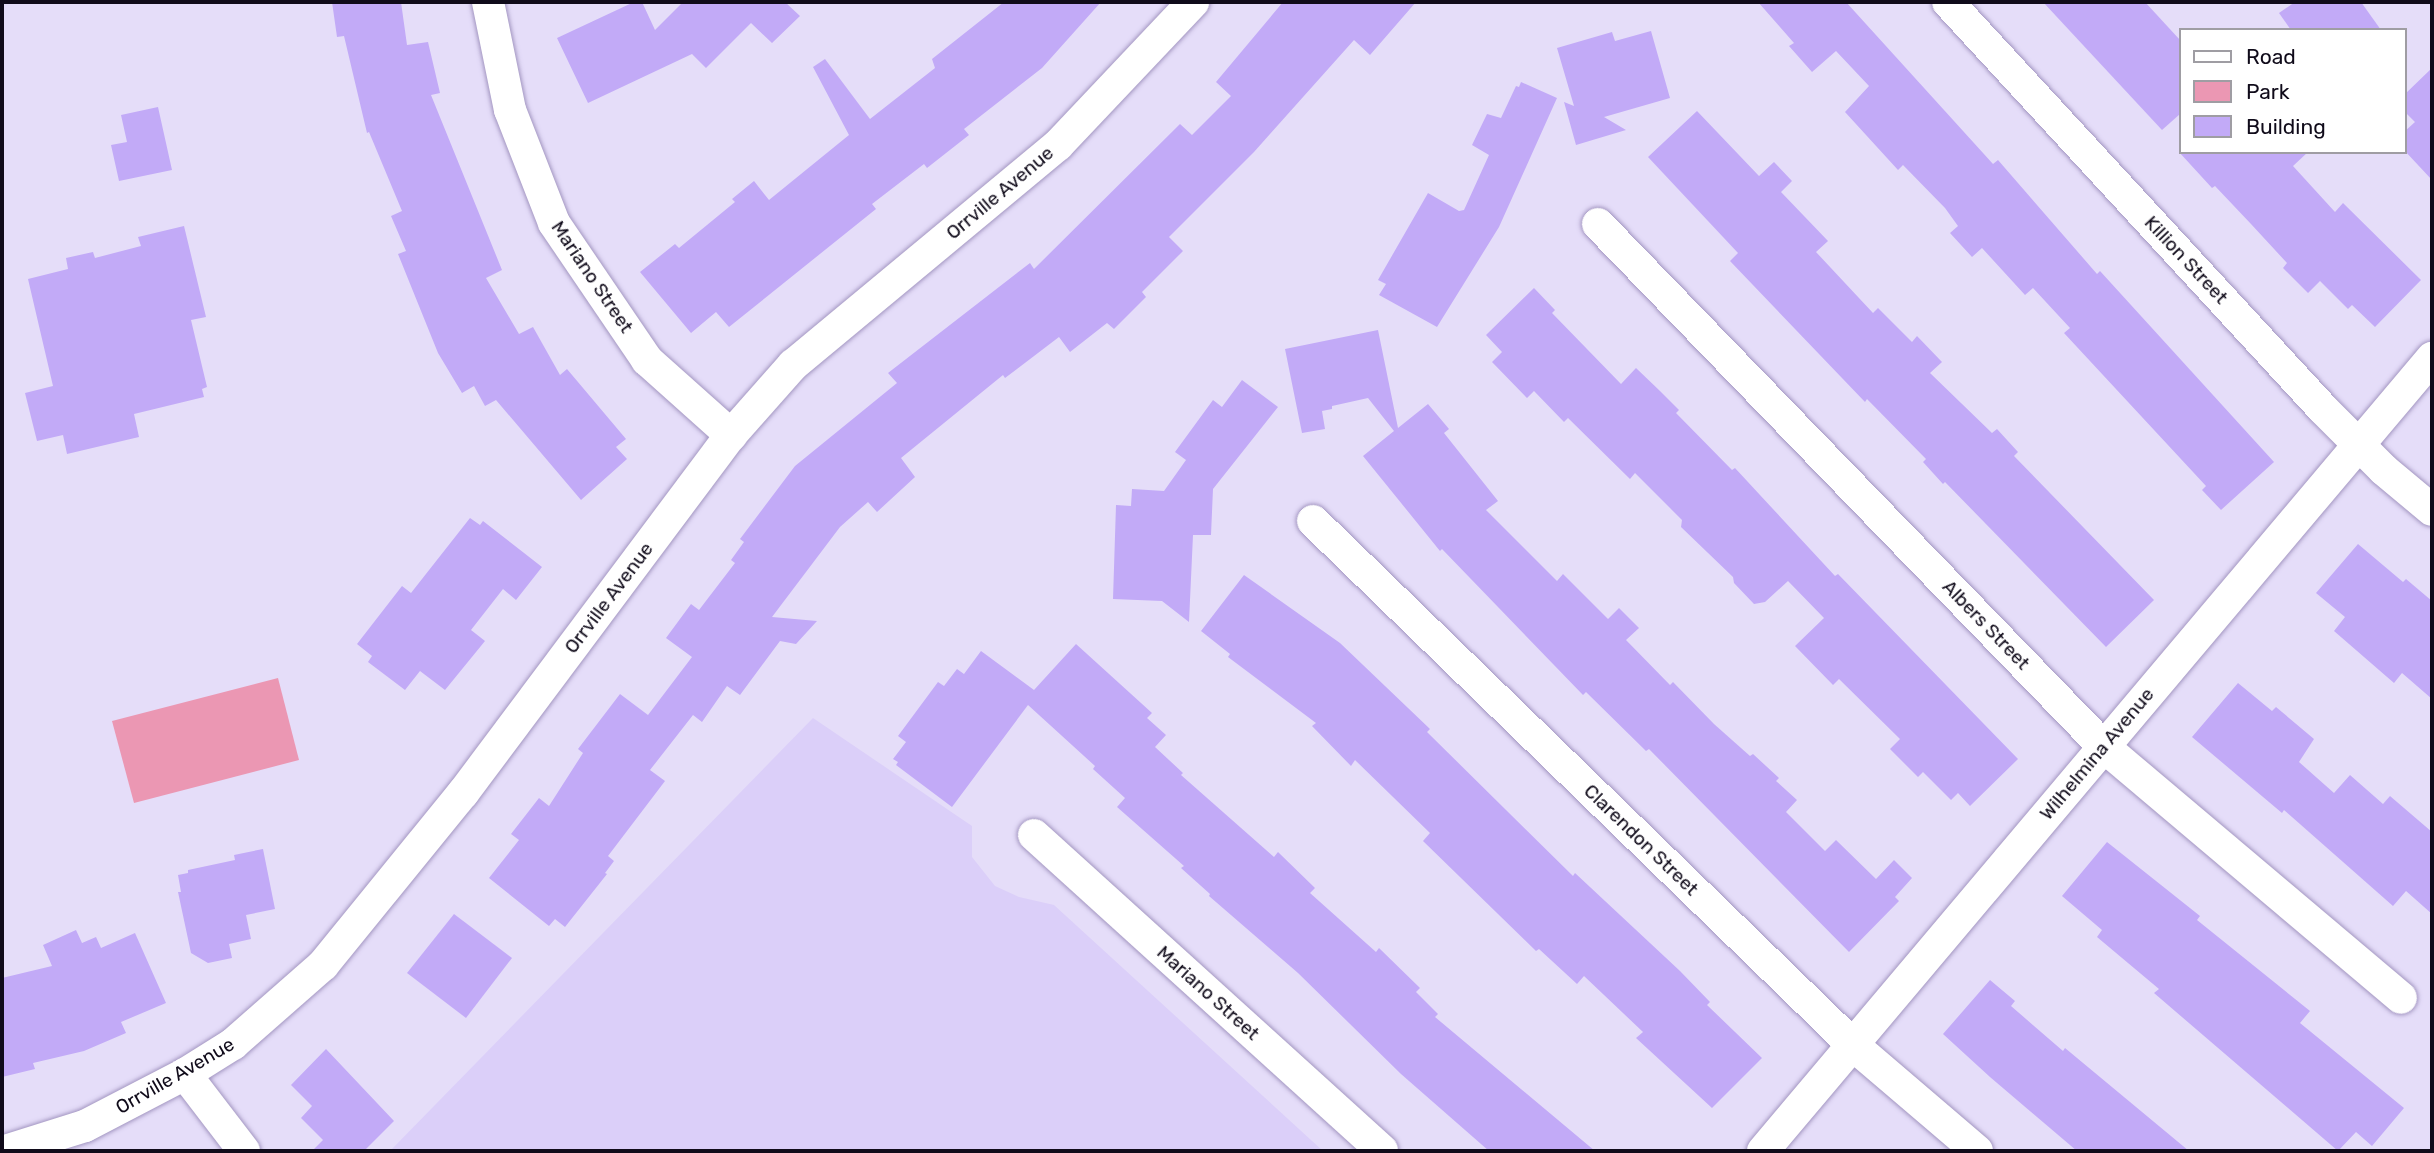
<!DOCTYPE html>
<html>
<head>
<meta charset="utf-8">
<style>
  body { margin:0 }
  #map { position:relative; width:2434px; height:1153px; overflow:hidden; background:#e5ddf9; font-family:Rubik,sans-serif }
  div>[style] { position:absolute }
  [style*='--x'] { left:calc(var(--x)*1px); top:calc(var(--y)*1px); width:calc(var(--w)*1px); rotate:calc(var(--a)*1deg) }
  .built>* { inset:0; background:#dbcff9 }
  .green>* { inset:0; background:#eb97b3 }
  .building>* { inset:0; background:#c2aaf7 }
  .roads { filter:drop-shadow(0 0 2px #a396c1) drop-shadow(0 0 2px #a396c1) }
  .minor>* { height:32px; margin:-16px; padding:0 16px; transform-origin:16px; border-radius:16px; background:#fff }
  span { translate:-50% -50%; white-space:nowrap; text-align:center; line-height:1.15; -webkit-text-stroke:6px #fff; paint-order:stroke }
  .street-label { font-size:19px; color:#100b1a }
  .frame { position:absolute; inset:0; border:4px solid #100b1a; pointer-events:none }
  .legend { position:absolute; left:2179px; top:28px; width:228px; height:126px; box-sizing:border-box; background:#fff; border:2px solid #9f9da3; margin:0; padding:9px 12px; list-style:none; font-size:21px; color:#100b1a }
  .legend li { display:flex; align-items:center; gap:14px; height:35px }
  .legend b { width:35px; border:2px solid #9f9da3 }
</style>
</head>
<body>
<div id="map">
  <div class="built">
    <i style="clip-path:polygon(813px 718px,972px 826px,972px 857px,995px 886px,1019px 897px,1054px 905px,1323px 1151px,390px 1151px)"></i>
  </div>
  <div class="green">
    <i style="clip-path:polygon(278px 678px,299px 760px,134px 803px,112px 721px)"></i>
  </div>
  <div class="building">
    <i style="clip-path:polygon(332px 2px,401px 2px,407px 45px,428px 42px,440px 93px,431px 95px,502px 270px,486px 278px,519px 334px,533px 327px,560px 375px,567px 369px,626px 439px,616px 447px,627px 459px,581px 500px,496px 400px,485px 406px,474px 386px,462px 393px,438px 353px,398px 254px,406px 251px,391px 216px,402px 211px,369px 132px,367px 133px,344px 36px,337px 37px)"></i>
    <i style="clip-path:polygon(634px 2px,642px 2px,655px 30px,683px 2px,785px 2px,800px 16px,772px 43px,751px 23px,706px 68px,692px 54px,588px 103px,557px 38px)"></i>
    <i style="clip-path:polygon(1004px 2px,1101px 2px,1042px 68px,964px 129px,969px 135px,927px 168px,924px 164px,872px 204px,876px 209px,729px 327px,716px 312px,691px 333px,640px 272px,675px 244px,679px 248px,735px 202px,732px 199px,754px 181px,769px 200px,849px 135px,813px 67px,825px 59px,870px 119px,935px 68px,932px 59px)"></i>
    <i style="clip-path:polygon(1283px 2px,1416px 2px,1370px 55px,1354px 40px,1254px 152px,1169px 237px,1183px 251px,1142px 292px,1146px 297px,1114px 329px,1107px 323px,1070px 352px,1059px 337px,1005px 378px,1003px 375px,901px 458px,915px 477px,877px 512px,868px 502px,840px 527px,772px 617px,817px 621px,796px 644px,780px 641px,740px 695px,727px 686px,702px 722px,693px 715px,650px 770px,665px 781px,608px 856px,614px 861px,605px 873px,607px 874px,565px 927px,555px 919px,549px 926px,489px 878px,519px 840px,511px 834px,539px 798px,549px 806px,583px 753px,578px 749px,620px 694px,648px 715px,692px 657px,666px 638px,691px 604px,699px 610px,735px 563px,731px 560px,744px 542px,740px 539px,795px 466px,897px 383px,888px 373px,1030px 263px,1034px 269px,1180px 124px,1192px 135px,1231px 96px,1216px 82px)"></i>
    <i style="clip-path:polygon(1758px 2px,1846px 2px,1993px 164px,1998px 160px,2097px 274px,2100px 271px,2274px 462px,2221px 510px,2202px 490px,2206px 486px,2064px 333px,2070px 328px,2033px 288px,2025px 295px,1982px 248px,1972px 257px,1950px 233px,1958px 226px,1945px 208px,1903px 165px,1898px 170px,1845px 112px,1869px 86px,1836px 51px,1812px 72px,1789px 46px,1794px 43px)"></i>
    <i style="clip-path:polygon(2043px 2px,2145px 2px,2180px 40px,2180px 114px,2162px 130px)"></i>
    <i style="clip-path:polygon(2295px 2px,2361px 2px,2381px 30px,2291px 30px,2279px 13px)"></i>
    <i style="clip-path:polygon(1651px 31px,1670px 98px,1604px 117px,1626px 130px,1576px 145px,1564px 102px,1574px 106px,1557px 48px,1612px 32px,1615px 41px)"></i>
    <i style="clip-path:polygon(2432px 68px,2432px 180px,2404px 150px,2404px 132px,2415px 122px,2404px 111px,2404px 95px)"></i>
    <i style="clip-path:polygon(1521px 82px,1557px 98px,1499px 227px,1437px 327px,1379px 295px,1386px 284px,1378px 280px,1428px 193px,1459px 211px,1464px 210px,1489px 155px,1472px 145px,1487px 114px,1501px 118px,1516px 86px,1519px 87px)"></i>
    <i style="clip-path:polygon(158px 107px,172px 170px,119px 181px,111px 145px,127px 142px,121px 115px)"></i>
    <i style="clip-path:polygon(1697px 111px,1759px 176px,1774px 162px,1792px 181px,1781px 192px,1828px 241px,1816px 252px,1873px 313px,1878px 308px,1912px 342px,1917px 336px,1942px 362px,1930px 373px,1992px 433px,1997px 429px,2018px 452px,2014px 456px,2154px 600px,2106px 647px,1945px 482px,1943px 484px,1923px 462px,1926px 459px,1867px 399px,1865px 402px,1730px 261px,1738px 253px,1648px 157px)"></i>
    <i style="clip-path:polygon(2179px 152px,2308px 152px,2293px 166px,2335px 212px,2343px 203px,2421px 280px,2375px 327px,2352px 305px,2348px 309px,2320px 281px,2308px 293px,2283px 268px,2287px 263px,2251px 224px,2215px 186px,2212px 188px)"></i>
    <i style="clip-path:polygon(184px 226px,206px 317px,191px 320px,207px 387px,202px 389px,204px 397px,134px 414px,139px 437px,67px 454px,63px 435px,37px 441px,25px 393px,53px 386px,28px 279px,68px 269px,66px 258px,93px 252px,95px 258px,141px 246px,138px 237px)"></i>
    <i style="clip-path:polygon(1534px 288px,1555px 310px,1552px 313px,1621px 384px,1636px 368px,1660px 391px,1679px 410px,1676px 413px,1732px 470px,1735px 468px,1835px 576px,1838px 574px,2018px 759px,1970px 806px,1958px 793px,1951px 800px,1923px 772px,1918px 777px,1890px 749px,1900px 739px,1839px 679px,1833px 685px,1795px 646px,1824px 618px,1788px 581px,1765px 602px,1754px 604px,1734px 583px,1733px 577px,1681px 527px,1682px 520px,1635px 473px,1630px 479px,1568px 418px,1564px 422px,1534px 391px,1527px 398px,1492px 362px,1502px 352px,1486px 335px)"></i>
    <i style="clip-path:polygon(1378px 330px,1398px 428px,1428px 404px,1449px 429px,1444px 433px,1498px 501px,1486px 510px,1557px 581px,1563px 574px,1608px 619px,1619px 608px,1639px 628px,1626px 640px,1670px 685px,1673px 682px,1714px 724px,1750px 756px,1753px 754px,1779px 778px,1776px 781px,1797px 800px,1786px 812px,1825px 851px,1836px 840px,1876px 879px,1894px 860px,1912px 878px,1895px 897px,1899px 901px,1849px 952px,1649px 749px,1646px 751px,1586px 692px,1583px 695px,1442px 549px,1440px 551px,1363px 456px,1394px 431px,1368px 398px,1332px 406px,1332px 409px,1322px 411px,1325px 429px,1302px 433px,1285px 349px)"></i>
    <i style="clip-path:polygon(1242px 380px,1278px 407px,1213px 489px,1211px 535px,1193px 535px,1189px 622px,1162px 601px,1113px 599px,1116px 505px,1131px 506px,1132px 489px,1164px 491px,1186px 460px,1175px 452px,1213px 400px,1222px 407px)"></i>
    <i style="clip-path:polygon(470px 518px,480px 525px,483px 521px,542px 567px,516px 600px,503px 589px,471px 630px,485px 641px,445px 690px,420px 671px,405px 690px,368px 662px,372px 656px,357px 644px,402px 586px,411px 593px)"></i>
    <i style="clip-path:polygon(2358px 544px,2403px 582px,2406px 579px,2432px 601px,2432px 699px,2402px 673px,2394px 683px,2334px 631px,2345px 617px,2316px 593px)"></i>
    <i style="clip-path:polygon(1244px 575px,1340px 643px,1430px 729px,1427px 732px,1573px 876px,1575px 873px,1680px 971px,1710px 1002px,1707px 1005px,1762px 1058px,1712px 1108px,1636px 1038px,1643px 1032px,1584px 976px,1577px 984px,1539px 949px,1536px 951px,1423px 841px,1430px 833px,1355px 760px,1351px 766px,1312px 726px,1316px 723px,1228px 657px,1230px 654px,1201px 631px)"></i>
    <i style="clip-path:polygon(1076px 644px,1152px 713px,1147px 718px,1166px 735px,1155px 747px,1183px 773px,1181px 775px,1274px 857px,1278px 852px,1315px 888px,1310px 893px,1376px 952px,1379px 948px,1420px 988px,1416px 992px,1438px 1014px,1435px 1017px,1595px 1151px,1489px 1151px,1401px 1074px,1298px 973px,1209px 896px,1210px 894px,1181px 868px,1184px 866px,1117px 807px,1125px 798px,1093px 769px,1095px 766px,1028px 705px,952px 807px,896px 765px,898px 762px,893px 759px,906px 742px,898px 736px,938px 682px,944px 686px,957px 669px,964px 674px,981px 651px,1034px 690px)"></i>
    <i style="clip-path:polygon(2238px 683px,2272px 711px,2276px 707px,2314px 739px,2299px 762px,2334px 793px,2350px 775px,2383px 804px,2390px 796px,2432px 832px,2432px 914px,2406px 891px,2393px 906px,2284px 810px,2282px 813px,2192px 737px)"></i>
    <i style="clip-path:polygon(2107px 842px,2200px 916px,2197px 920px,2310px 1011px,2300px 1023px,2404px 1108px,2372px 1146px,2356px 1132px,2338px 1151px,2154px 993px,2159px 989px,2097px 937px,2102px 930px,2062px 896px)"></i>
    <i style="clip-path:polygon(263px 849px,275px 909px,246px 915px,251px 939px,229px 944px,232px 958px,208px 963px,191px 953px,178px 892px,181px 892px,178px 875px,188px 873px,188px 870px,235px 860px,234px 855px)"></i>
    <i style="clip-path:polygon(454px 914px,512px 958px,466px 1018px,407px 973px)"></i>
    <i style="clip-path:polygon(76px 930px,82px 943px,96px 937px,101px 948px,135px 933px,166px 1003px,121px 1022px,126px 1033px,84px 1051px,33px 1063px,35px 1069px,2px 1077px,2px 978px,52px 966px,43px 945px)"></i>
    <i style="clip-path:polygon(1990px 980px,2015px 1001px,2011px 1006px,2063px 1051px,2065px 1048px,2189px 1151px,2077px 1151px,1990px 1077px,1943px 1034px)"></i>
    <i style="clip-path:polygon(326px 1049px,394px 1121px,364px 1151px,312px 1151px,323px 1140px,301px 1118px,312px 1106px,291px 1085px)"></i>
  </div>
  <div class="roads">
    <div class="minor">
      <i style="--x:488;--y:2;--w:110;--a:78.5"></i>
      <i style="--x:510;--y:110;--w:121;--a:68.7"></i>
      <i style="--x:554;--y:223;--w:166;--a:55.8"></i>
      <i style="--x:647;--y:360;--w:113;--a:41.8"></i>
      <i style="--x:1948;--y:2;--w:553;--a:47.34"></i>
      <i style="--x:2323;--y:409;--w:86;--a:45"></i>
      <i style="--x:2384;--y:470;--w:62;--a:39.8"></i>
      <i style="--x:1598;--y:224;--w:726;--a:45.95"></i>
      <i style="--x:2103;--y:746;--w:390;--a:40.2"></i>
      <i style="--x:1313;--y:521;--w:752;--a:44.14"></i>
      <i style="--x:1853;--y:1045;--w:163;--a:40.5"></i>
      <i style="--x:1034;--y:835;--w:470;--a:42.2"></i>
      <i style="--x:185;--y:1074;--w:97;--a:52.5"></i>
      <i style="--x:5;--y:1151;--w:84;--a:-17.4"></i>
      <i style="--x:85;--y:1126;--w:113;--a:-27.5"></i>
      <i style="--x:185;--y:1074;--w:57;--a:-32"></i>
      <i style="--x:233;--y:1044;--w:120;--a:-41.3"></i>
      <i style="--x:323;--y:965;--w:222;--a:-50.9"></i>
      <i style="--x:463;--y:793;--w:447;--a:-53.2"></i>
      <i style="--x:731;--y:435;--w:94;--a:-48.5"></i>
      <i style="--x:793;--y:365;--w:344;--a:-39.7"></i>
      <i style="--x:1058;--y:145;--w:197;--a:-46.6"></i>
      <i style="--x:1763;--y:1151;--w:1038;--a:-49.85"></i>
    </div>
  </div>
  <div class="street-label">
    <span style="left:1000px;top:193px;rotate:-40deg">Orrville Avenue</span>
    <span style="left:2186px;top:260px;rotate:47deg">Killion Street</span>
    <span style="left:592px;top:277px;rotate:56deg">Mariano Street</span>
    <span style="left:609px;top:598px;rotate:-53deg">Orrville Avenue</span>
    <span style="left:1986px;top:625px;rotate:46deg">Albers Street</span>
    <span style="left:2097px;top:754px;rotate:-50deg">Wilhelmina Avenue</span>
    <span style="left:1641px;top:840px;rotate:44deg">Clarendon Street</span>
    <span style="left:1208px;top:993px;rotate:42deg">Mariano Street</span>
    <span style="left:175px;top:1076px;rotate:-30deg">Orrville Avenue</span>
  </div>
  <div class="frame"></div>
  <ul class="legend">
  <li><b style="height:9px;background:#fff"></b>Road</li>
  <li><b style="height:19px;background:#eb97b3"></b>Park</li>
  <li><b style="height:19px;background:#c2aaf7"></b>Building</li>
  </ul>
</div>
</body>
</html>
